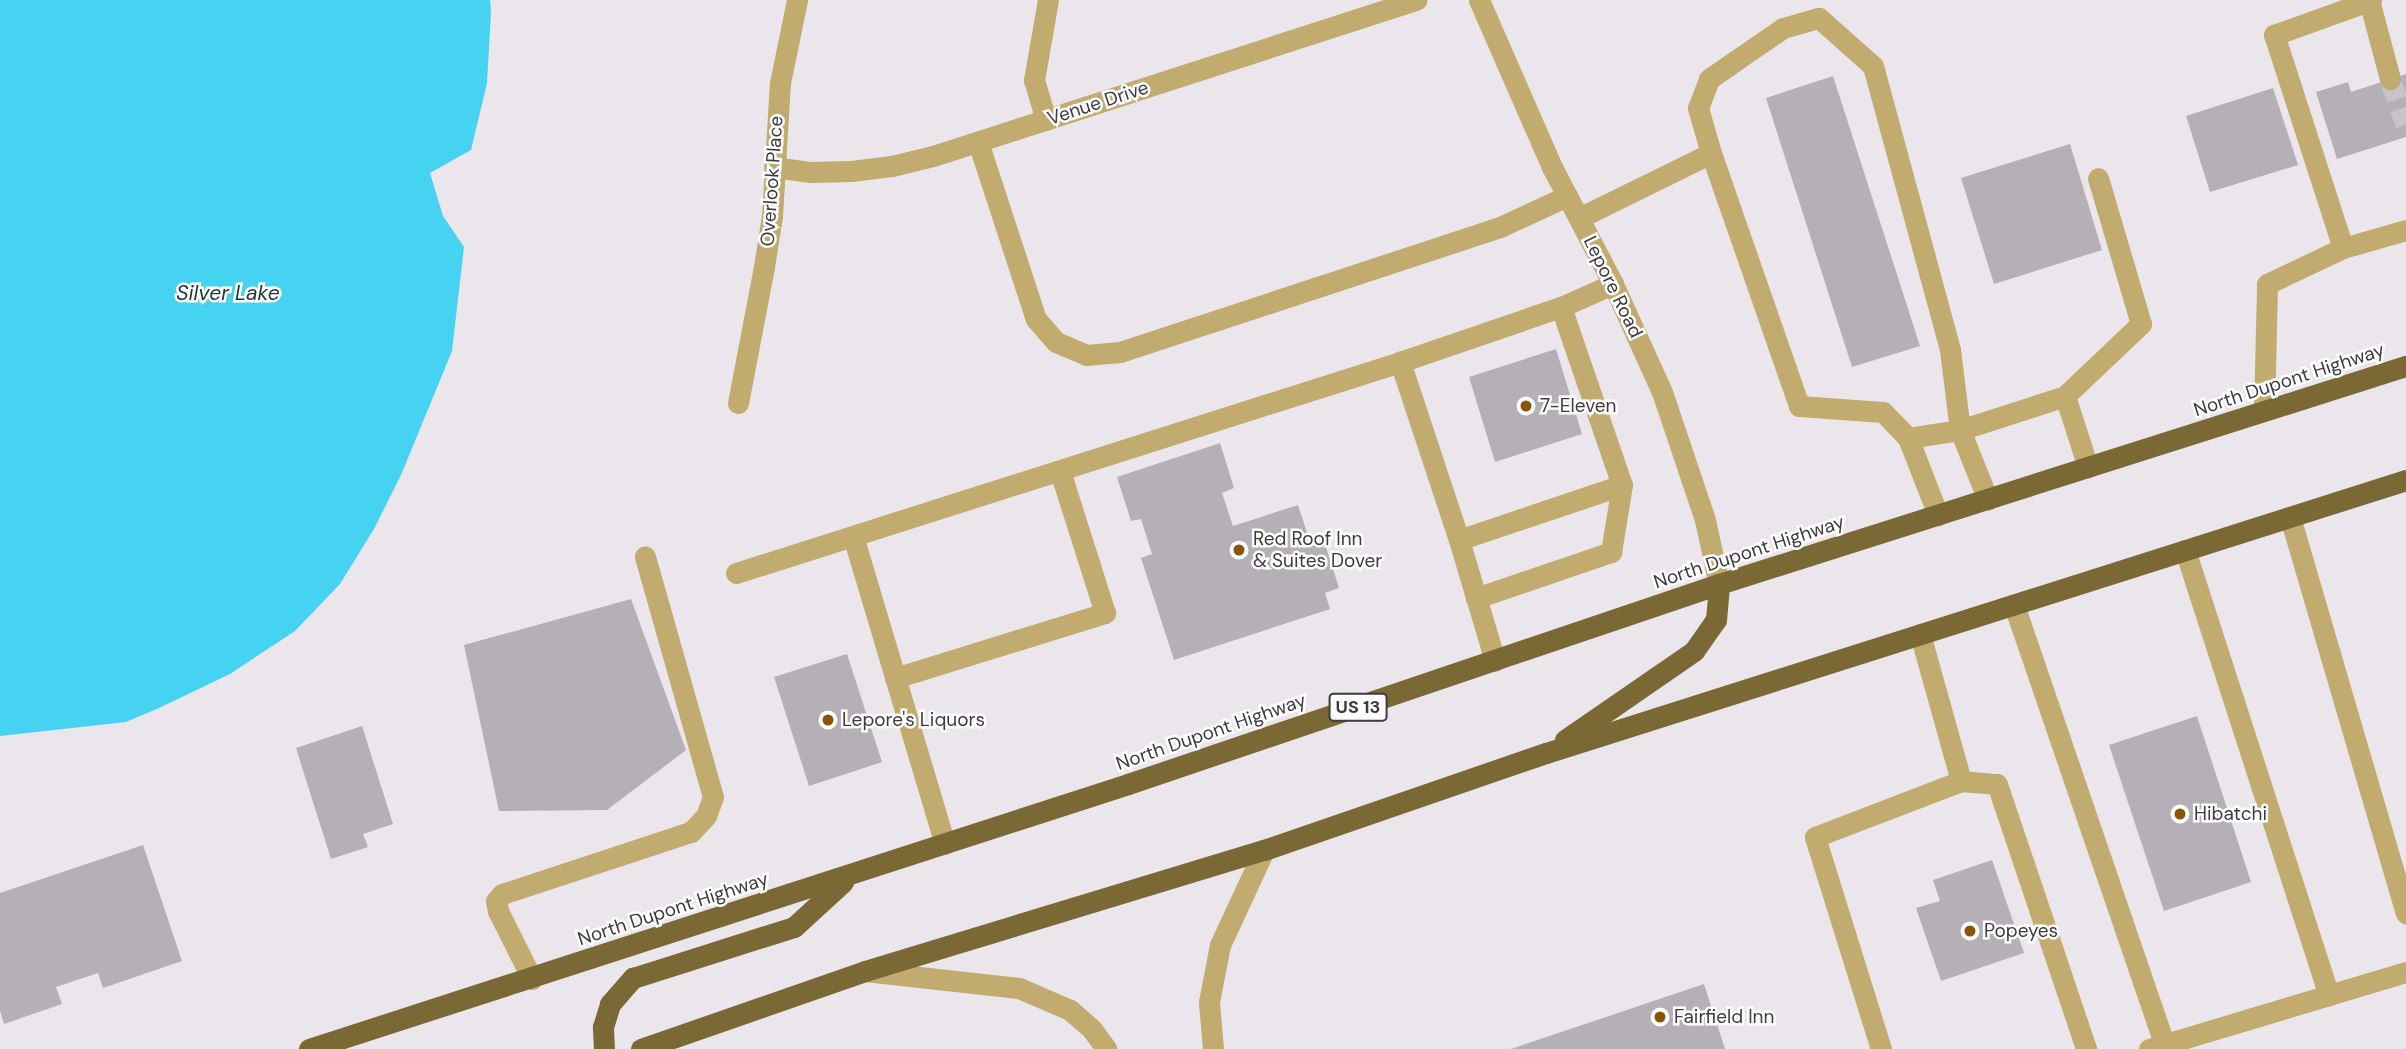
<!DOCTYPE html>
<html>
<head>
<meta charset="utf-8">
<style>
  body { margin:0 }
  #map { position:relative; width:2406px; height:1049px; overflow:hidden; background:#eae6ec; font-family:"DM Sans",sans-serif }
  div>[style] { position:absolute }
  [style*='--x'] { left:calc(var(--x)*1px); top:calc(var(--y)*1px); width:calc(var(--w)*1px); rotate:calc(var(--a)*1deg) }
  .water>* { inset:0; background:#46d3f1 }
  .building>* { inset:0; background:#b4b0b6 }
  .minor-tunnel>* { height:21px; margin-top:-10.5px; transform-origin:0; background:repeating-linear-gradient(90deg,#c7c4c9 0 21px,transparent 0 31px) }
  .minor>* { height:21px; margin:-10.5px; padding:0 10.5px; transform-origin:10.5px; border-radius:10.5px; background:#c1ab6f }
  .highway>* { height:21px; margin:-10.5px; padding:0 10.5px; transform-origin:10.5px; border-radius:10.5px; background:#7a6835 }
  .dots>* { width:19px; height:19px; translate:-50% -50%; box-sizing:border-box; border:4px solid #fff; border-radius:50% }
  span { translate:-50% -50%; white-space:nowrap; text-align:center; line-height:1.15; -webkit-text-stroke:5px #fff; paint-order:stroke }
  .shield-label span { padding:2px 5px; background:#fff; border:2px solid; border-radius:5px; -webkit-text-stroke-width:0 }
  .shield-label { font-size:18px; color:#3d3b3e; font-weight:700 }
  .street-label { font-size:19px; color:#3d3b3e }
  .poi-label { font-size:19px; color:#3d3b3e }
  .left { translate:0 -50%; text-align:left }
  .water-label { font-size:21px; color:#20383d; font-style:italic }
</style>
</head>
<body>
<div id="map">
  <div class="water">
    <i style="clip-path:polygon(0 0,490px 0,491px 13px,487px 83px,471px 150px,430px 173px,443px 216px,464px 247px,452px 351px,401px 475px,374px 529px,340px 584px,295px 631px,230px 674px,159px 708px,126px 722px,0 736px)"></i>
  </div>
  <div class="building">
    <i style="clip-path:polygon(2406px 74px,2406px 137px,2337px 159px,2316px 92px,2348px 82px,2351px 92px)"></i>
    <i style="clip-path:polygon(1833px 76px,1920px 346px,1852px 367px,1766px 98px)"></i>
    <i style="clip-path:polygon(2273px 88px,2298px 165px,2210px 192px,2186px 116px)"></i>
    <i style="clip-path:polygon(2070px 144px,2102px 250px,1994px 284px,1961px 178px)"></i>
    <i style="clip-path:polygon(1556px 349px,1582px 434px,1495px 462px,1469px 377px)"></i>
    <i style="clip-path:polygon(1220px 443px,1234px 488px,1222px 493px,1233px 526px,1298px 505px,1311px 545px,1324px 541px,1339px 588px,1325px 593px,1330px 609px,1174px 660px,1141px 558px,1152px 554px,1141px 519px,1131px 521px,1117px 477px)"></i>
    <i style="clip-path:polygon(631px 599px,686px 750px,607px 810px,499px 811px,464px 645px)"></i>
    <i style="clip-path:polygon(847px 654px,882px 762px,809px 786px,774px 677px)"></i>
    <i style="clip-path:polygon(2197px 716px,2251px 882px,2164px 911px,2109px 745px)"></i>
    <i style="clip-path:polygon(362px 726px,393px 824px,363px 834px,368px 847px,331px 859px,296px 748px)"></i>
    <i style="clip-path:polygon(143px 845px,182px 961px,103px 988px,98px 973px,56px 987px,62px 1004px,4px 1024px,0 1011px,0 893px)"></i>
    <i style="clip-path:polygon(1992px 860px,2024px 953px,1941px 981px,1916px 908px,1940px 901px,1933px 880px)"></i>
    <i style="clip-path:polygon(1704px 984px,1725px 1049px,1511px 1049px)"></i>
  </div>
  <div class="minor-tunnel">
    <i style="--x:2390;--y:79;--w:48;--a:70.4"></i>
  </div>
  <div class="minor">
    <i style="--x:1479;--y:0;--w:184;--a:66.4"></i>
    <i style="--x:1553;--y:169;--w:130;--a:62.4"></i>
    <i style="--x:1613;--y:284;--w:119;--a:65.6"></i>
    <i style="--x:1662;--y:392;--w:135;--a:71.4"></i>
    <i style="--x:1705;--y:520;--w:66;--a:77.7"></i>
    <i style="--x:2369;--y:0;--w:82;--a:75.1"></i>
    <i style="--x:1046;--y:120;--w:42;--a:-106.7"></i>
    <i style="--x:1034;--y:80;--w:81;--a:-80.1"></i>
    <i style="--x:978;--y:142;--w:186;--a:71.9"></i>
    <i style="--x:1036;--y:319;--w:30;--a:49"></i>
    <i style="--x:1056;--y:342;--w:33;--a:23"></i>
    <i style="--x:1086;--y:355;--w:34;--a:-5"></i>
    <i style="--x:1120;--y:352;--w:400;--a:-18.2"></i>
    <i style="--x:1500;--y:227;--w:74;--a:-24.8"></i>
    <i style="--x:1711;--y:153;--w:268;--a:70.8"></i>
    <i style="--x:1799;--y:406;--w:84;--a:4.1"></i>
    <i style="--x:1883;--y:412;--w:36;--a:46"></i>
    <i style="--x:1908;--y:438;--w:53;--a:-8.7"></i>
    <i style="--x:1960;--y:430;--w:110;--a:-17.9"></i>
    <i style="--x:2065;--y:396;--w:75;--a:72.1"></i>
    <i style="--x:774;--y:167;--w:37;--a:8"></i>
    <i style="--x:811;--y:172;--w:40;--a:-1.4"></i>
    <i style="--x:851;--y:171;--w:41;--a:-7"></i>
    <i style="--x:892;--y:166;--w:42;--a:-13.7"></i>
    <i style="--x:933;--y:156;--w:508;--a:-17.9"></i>
    <i style="--x:1579;--y:218;--w:147;--a:-26.2"></i>
    <i style="--x:1711;--y:153;--w:47;--a:-106.1"></i>
    <i style="--x:1698;--y:108;--w:31;--a:-69"></i>
    <i style="--x:1709;--y:79;--w:90;--a:-34.6"></i>
    <i style="--x:1783;--y:28;--w:37;--a:-16"></i>
    <i style="--x:1819;--y:18;--w:72;--a:41.6"></i>
    <i style="--x:1873;--y:66;--w:294;--a:74.8"></i>
    <i style="--x:1950;--y:350;--w:81;--a:82.9"></i>
    <i style="--x:1960;--y:430;--w:75;--a:68.2"></i>
    <i style="--x:2343;--y:248;--w:224;--a:-107.9"></i>
    <i style="--x:2274;--y:35;--w:103;--a:-19.8"></i>
    <i style="--x:1561;--y:307;--w:57;--a:-23.9"></i>
    <i style="--x:2065;--y:396;--w:105;--a:-43.5"></i>
    <i style="--x:2141;--y:324;--w:152;--a:-106.4"></i>
    <i style="--x:738;--y:403;--w:138;--a:-79.2"></i>
    <i style="--x:764;--y:267;--w:52;--a:-81.1"></i>
    <i style="--x:772;--y:216;--w:133;--a:-86.6"></i>
    <i style="--x:780;--y:83;--w:85;--a:-78.4"></i>
    <i style="--x:2264;--y:411;--w:127;--a:-88.6"></i>
    <i style="--x:2267;--y:284;--w:84;--a:-25.3"></i>
    <i style="--x:2343;--y:248;--w:66;--a:-15.9"></i>
    <i style="--x:1908;--y:438;--w:83;--a:68.7"></i>
    <i style="--x:2290;--y:517;--w:413;--a:73.7"></i>
    <i style="--x:853;--y:536;--w:321;--a:73.4"></i>
    <i style="--x:1459;--y:540;--w:188;--a:-108.3"></i>
    <i style="--x:1400;--y:362;--w:170;--a:-18.9"></i>
    <i style="--x:1561;--y:307;--w:188;--a:71.1"></i>
    <i style="--x:1622;--y:485;--w:172;--a:161.4"></i>
    <i style="--x:1459;--y:540;--w:126;--a:73.4"></i>
    <i style="--x:2185;--y:550;--w:468;--a:72.1"></i>
    <i style="--x:736;--y:573;--w:697;--a:-17.63"></i>
    <i style="--x:1476;--y:598;--w:143;--a:-18.8"></i>
    <i style="--x:1611;--y:552;--w:68;--a:-80.7"></i>
    <i style="--x:2014;--y:605;--w:464;--a:71.1"></i>
    <i style="--x:1920;--y:634;--w:153;--a:74.4"></i>
    <i style="--x:895;--y:678;--w:220;--a:-17.2"></i>
    <i style="--x:1105;--y:613;--w:149;--a:-107.6"></i>
    <i style="--x:865;--y:971;--w:155;--a:6.3"></i>
    <i style="--x:1019;--y:988;--w:56;--a:23.3"></i>
    <i style="--x:1070;--y:1010;--w:28;--a:41"></i>
    <i style="--x:1091;--y:1028;--w:26;--a:54"></i>
    <i style="--x:532;--y:979;--w:76;--a:-116.6"></i>
    <i style="--x:498;--y:911;--w:10;--a:-101"></i>
    <i style="--x:496;--y:901;--w:9;--a:-49"></i>
    <i style="--x:502;--y:894;--w:199;--a:-18.2"></i>
    <i style="--x:691;--y:832;--w:22;--a:-47"></i>
    <i style="--x:706;--y:816;--w:20;--a:-70"></i>
    <i style="--x:713;--y:797;--w:250;--a:-105.8"></i>
    <i style="--x:1213;--y:1049;--w:47;--a:-94.9"></i>
    <i style="--x:1209;--y:1002;--w:58;--a:-79.1"></i>
    <i style="--x:1220;--y:945;--w:105;--a:-65.1"></i>
    <i style="--x:1881;--y:1049;--w:222;--a:-107.3"></i>
    <i style="--x:1815;--y:837;--w:156;--a:-21"></i>
    <i style="--x:1961;--y:781;--w:36;--a:5"></i>
    <i style="--x:1997;--y:784;--w:280;--a:71.4"></i>
    <i style="--x:2149;--y:1049;--w:268;--a:-16.7"></i>
  </div>
  <div class="highway">
    <i style="--x:1565;--y:740;--w:157;--a:-34.6"></i>
    <i style="--x:1694;--y:651;--w:38;--a:-55"></i>
    <i style="--x:1716;--y:620;--w:36;--a:-85"></i>
    <i style="--x:309;--y:1049;--w:861;--a:-17.93"></i>
    <i style="--x:1128;--y:784;--w:624;--a:-18.7"></i>
    <i style="--x:1719;--y:584;--w:721;--a:-17.61"></i>
    <i style="--x:604;--y:1049;--w:22;--a:-93"></i>
    <i style="--x:603;--y:1027;--w:24;--a:-73"></i>
    <i style="--x:610;--y:1004;--w:35;--a:-49"></i>
    <i style="--x:633;--y:978;--w:169;--a:-17.6"></i>
    <i style="--x:794;--y:927;--w:67;--a:-42.6"></i>
    <i style="--x:641;--y:1049;--w:237;--a:-19.2"></i>
    <i style="--x:865;--y:971;--w:417;--a:-16.9"></i>
    <i style="--x:1264;--y:850;--w:298;--a:-19"></i>
    <i style="--x:1546;--y:753;--w:902;--a:-17.61"></i>
  </div>
  <div class="dots">
    <i style="left:1526px;top:406px;background:#8c5409"></i>
    <i style="left:1239px;top:550px;background:#8c5409"></i>
    <i style="left:828px;top:720px;background:#8c5409"></i>
    <i style="left:2180px;top:814px;background:#8c5409"></i>
    <i style="left:1970px;top:931px;background:#8c5409"></i>
    <i style="left:1660px;top:1017px;background:#8c5409"></i>
  </div>
  <div class="shield-label">
    <span style="left:1358px;top:707px">US 13</span>
  </div>
  <div class="street-label">
    <span style="left:1098px;top:103px;rotate:-18deg">Venue Drive</span>
    <span style="left:772px;top:181px;rotate:-86deg">Overlook Place</span>
    <span style="left:1613px;top:287px;rotate:64deg">Lepore Road</span>
    <span style="left:2289px;top:380px;rotate:-18deg">North Dupont Highway</span>
    <span style="left:1749px;top:552px;rotate:-18deg">North Dupont Highway</span>
    <span style="left:1211px;top:732px;rotate:-19deg">North Dupont Highway</span>
    <span style="left:673px;top:909px;rotate:-18deg">North Dupont Highway</span>
  </div>
  <div class="poi-label">
    <span class="left" style="left:1540px;top:406px">7-Eleven</span>
    <span class="left" style="left:1253px;top:550px">Red Roof Inn<br>&amp; Suites Dover</span>
    <span class="left" style="left:842px;top:720px">Lepore's Liquors</span>
    <span class="left" style="left:2194px;top:814px">Hibatchi</span>
    <span class="left" style="left:1984px;top:931px">Popeyes</span>
    <span class="left" style="left:1674px;top:1017px">Fairfield Inn</span>
  </div>
  <div class="water-label">
    <span style="left:228px;top:293px">Silver Lake</span>
  </div>
</div>
</body>
</html>
